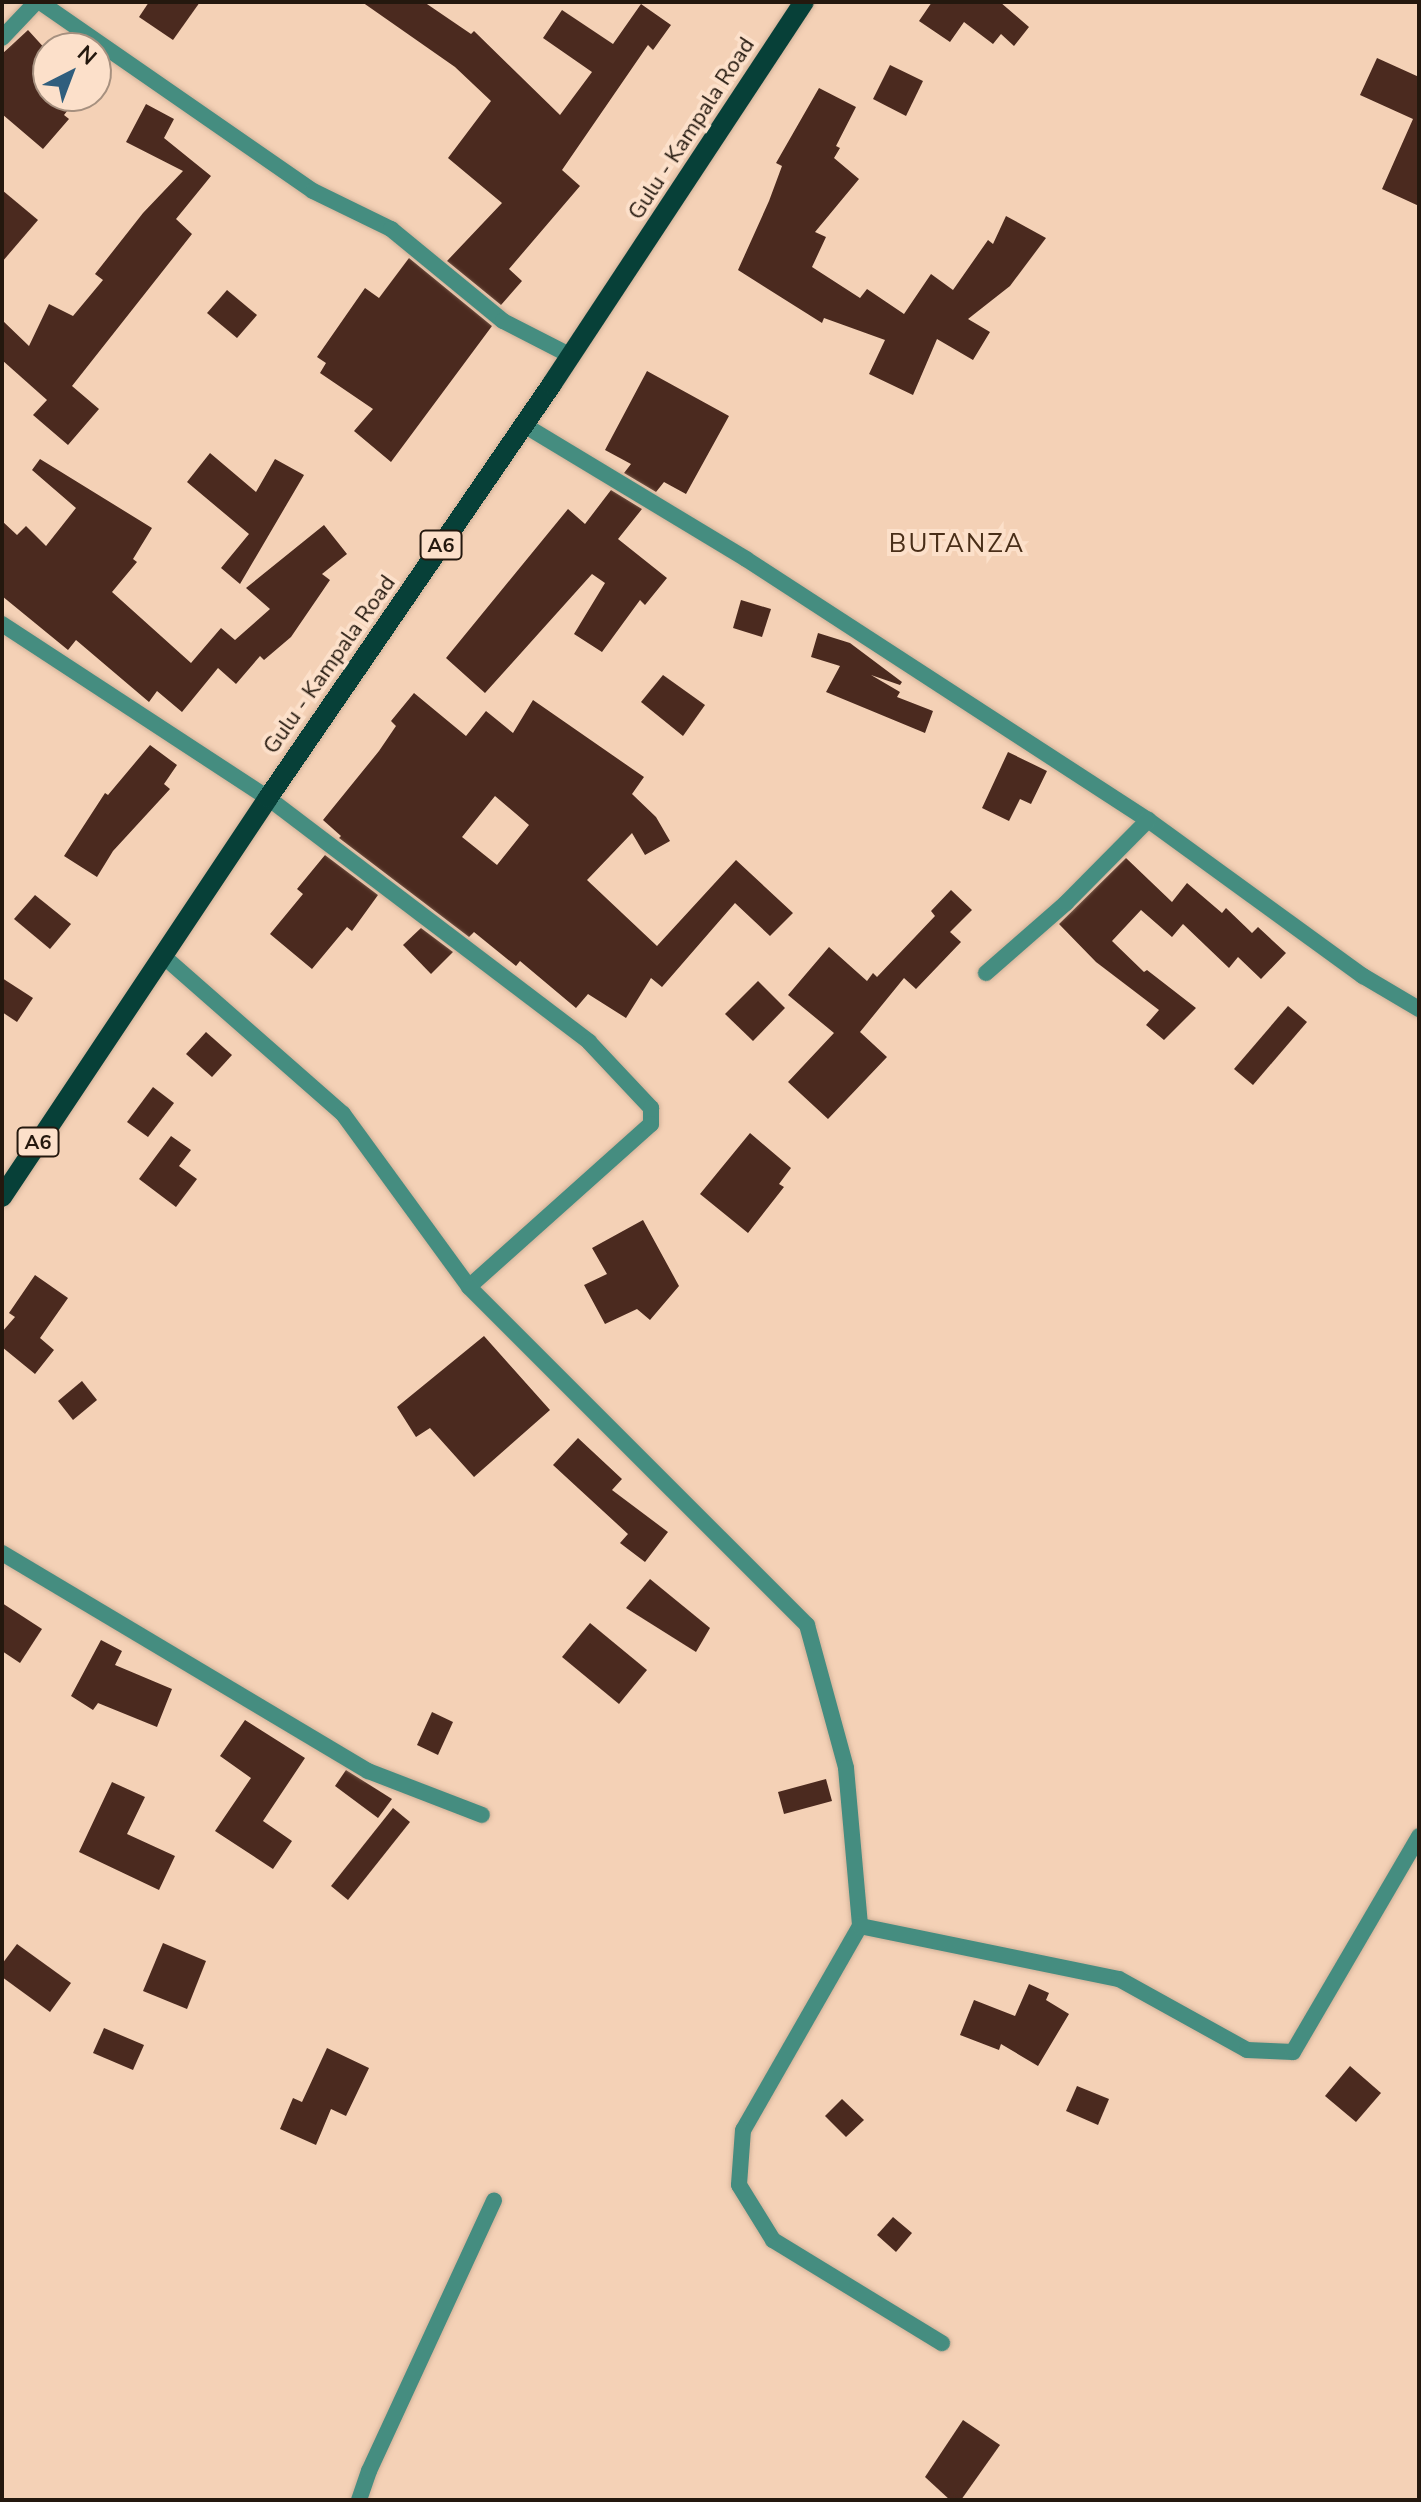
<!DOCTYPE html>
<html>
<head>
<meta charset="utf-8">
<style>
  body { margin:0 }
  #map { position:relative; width:1421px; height:2502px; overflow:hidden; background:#f4d1b6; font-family:"Nunito Sans",sans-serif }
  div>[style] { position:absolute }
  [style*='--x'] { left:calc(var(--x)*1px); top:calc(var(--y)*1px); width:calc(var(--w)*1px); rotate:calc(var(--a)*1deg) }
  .building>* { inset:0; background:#4b2a1f }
  .roads { filter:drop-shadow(0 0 2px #cfb098) drop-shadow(0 0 2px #cfb098) }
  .street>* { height:16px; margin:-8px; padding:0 8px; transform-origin:8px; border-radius:8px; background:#458d80 }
  .primary>* { height:20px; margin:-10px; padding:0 10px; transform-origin:10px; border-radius:10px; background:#074038 }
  span { translate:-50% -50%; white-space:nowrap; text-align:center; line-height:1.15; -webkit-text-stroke:8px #fce0ca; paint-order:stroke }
  .shield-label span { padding:2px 6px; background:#fce0ca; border:2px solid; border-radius:6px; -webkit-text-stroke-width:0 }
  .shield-label { font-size:20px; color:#24180e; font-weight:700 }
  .street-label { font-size:22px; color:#24180e }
  .quarter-label { font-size:26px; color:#492e18; letter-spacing:2px }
  .frame { position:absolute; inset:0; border:4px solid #24180e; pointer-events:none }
  .north { position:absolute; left:32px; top:32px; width:80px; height:80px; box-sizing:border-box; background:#fce0ca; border:2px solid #a6907f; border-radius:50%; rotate:42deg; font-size:22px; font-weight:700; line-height:32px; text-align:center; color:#24180e }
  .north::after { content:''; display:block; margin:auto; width:28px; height:36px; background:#305e7d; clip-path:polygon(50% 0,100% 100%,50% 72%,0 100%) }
</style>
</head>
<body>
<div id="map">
  <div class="building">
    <i style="clip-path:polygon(149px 2px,200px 2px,173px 40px,139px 17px)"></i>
    <i style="clip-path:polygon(362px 2px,424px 2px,471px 34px,474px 31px,560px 115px,592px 72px,543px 38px,562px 10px,613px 44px,641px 4px,671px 25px,653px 50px,648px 45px,562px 170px,580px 186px,509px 269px,522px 281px,501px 305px,447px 261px,502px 203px,448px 158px,491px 101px,455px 67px)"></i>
    <i style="clip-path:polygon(932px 2px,1000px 2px,1029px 27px,1014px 46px,1001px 34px,993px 44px,964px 22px,950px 42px,919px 21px)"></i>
    <i style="clip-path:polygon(28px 30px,48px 52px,48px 96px,79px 96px,64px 115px,69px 119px,43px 149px,2px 114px,2px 54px)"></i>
    <i style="clip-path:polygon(1377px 58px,1419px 77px,1419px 206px,1382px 189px,1413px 119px,1360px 95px)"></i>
    <i style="clip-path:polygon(890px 65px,923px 81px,906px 116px,873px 99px)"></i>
    <i style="clip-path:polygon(819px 88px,856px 107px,836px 146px,840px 148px,834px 158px,859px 179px,815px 232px,826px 237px,812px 267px,860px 298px,867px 289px,904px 314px,931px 274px,953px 290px,988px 240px,993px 244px,1006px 216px,1046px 238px,1010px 286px,968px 319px,990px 332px,973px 360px,937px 339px,913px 395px,869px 374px,885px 340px,824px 318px,822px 323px,738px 270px,769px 201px,782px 166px,776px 163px)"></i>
    <i style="clip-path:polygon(146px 104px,174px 119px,164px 138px,211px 176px,176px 219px,192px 234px,72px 386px,99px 409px,68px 445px,33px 415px,47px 400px,2px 360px,2px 320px,29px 346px,49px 304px,73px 316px,103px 280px,95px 274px,143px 213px,183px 171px,126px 142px)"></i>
    <i style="clip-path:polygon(2px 190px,38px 220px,2px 262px)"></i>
    <i style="clip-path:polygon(409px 258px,492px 326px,391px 462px,354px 431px,373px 409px,320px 373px,326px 363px,317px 357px,365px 288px,379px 298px)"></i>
    <i style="clip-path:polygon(227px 290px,257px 315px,237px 338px,207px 313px)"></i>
    <i style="clip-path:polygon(647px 371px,729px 416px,686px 494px,664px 482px,656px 492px,624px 473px,631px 464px,605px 450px)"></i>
    <i style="clip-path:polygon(210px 453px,256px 492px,275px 459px,304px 475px,240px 584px,221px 568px,249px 534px,187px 482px)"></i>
    <i style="clip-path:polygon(40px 459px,152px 528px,133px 559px,137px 562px,112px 592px,191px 663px,221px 628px,235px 640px,270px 609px,246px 588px,324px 525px,347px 554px,322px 574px,330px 580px,291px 637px,264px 660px,260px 656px,236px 684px,218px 668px,182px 712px,157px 691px,149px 702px,76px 640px,68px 650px,2px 596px,2px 521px,17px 535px,26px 526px,46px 546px,76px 508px,32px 470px)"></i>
    <i style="clip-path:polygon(611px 490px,642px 509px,618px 539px,667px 578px,645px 605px,640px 600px,602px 652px,574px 634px,605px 583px,592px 574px,485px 693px,446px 658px,568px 509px,585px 524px)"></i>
    <i style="clip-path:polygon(741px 600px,771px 609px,762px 637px,733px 628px)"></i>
    <i style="clip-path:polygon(818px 633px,850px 643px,902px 682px,900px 685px,871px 675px,900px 692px,897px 697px,933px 711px,925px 733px,826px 692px,840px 666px,811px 657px)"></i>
    <i style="clip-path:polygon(663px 675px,705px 705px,683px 736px,641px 702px)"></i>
    <i style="clip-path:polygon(evenodd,414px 693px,466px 736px,486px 711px,513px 733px,533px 700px,644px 777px,632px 794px,656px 817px,670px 841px,645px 855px,632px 833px,587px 880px,657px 946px,736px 860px,793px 913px,770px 936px,735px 903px,662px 987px,651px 978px,626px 1018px,588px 994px,576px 1008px,520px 961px,516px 966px,474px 932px,469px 937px,339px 838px,341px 836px,323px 820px,379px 751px,396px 726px,391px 721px,414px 693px,495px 796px,529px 825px,497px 865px,462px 837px,495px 796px)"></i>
    <i style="clip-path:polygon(150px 745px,177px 765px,164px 784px,170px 789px,113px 851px,97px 877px,64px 856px,105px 793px,108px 795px)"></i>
    <i style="clip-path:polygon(1008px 752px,1047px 771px,1031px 804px,1020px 799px,1009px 821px,982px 808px)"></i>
    <i style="clip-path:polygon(325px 855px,378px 895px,352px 931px,347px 927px,312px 969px,270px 934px,303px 894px,297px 889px)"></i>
    <i style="clip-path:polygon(1126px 858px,1172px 902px,1187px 883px,1222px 913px,1226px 908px,1252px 933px,1258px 927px,1286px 953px,1261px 979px,1238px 957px,1229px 968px,1183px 924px,1172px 937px,1141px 910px,1112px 941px,1144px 972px,1147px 970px,1196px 1008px,1164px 1040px,1146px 1025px,1159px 1010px,1096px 962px,1059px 924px)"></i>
    <i style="clip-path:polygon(951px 890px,972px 910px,950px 932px,961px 942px,916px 989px,904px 978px,860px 1032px,887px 1057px,828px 1119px,788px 1082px,834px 1033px,788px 995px,829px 947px,867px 981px,873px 973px,877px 977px,935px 916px,931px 911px)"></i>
    <i style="clip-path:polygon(35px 895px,71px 924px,50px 949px,14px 919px)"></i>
    <i style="clip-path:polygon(421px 928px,453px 952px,431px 974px,403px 945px)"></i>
    <i style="clip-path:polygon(2px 978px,33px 998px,17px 1022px,2px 1012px)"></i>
    <i style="clip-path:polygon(758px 981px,785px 1008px,753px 1041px,725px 1014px)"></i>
    <i style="clip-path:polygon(1288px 1006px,1307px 1022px,1253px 1085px,1234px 1069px)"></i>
    <i style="clip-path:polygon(206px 1032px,232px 1055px,212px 1077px,186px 1054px)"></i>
    <i style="clip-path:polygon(153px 1087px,174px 1103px,148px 1137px,127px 1122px)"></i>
    <i style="clip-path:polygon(750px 1133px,791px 1168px,779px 1184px,784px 1187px,748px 1233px,700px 1194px)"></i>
    <i style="clip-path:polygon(171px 1136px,191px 1150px,179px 1166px,197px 1179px,176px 1207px,139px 1179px)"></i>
    <i style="clip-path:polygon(643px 1220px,679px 1286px,650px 1320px,637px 1309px,605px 1324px,584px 1285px,607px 1274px,592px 1248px)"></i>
    <i style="clip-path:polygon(35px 1275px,68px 1298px,40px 1338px,54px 1350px,35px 1374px,2px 1347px,2px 1332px,15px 1317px,9px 1313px)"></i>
    <i style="clip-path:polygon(484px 1336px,550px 1410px,474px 1477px,430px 1428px,416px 1437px,397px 1407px)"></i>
    <i style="clip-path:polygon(82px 1381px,97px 1400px,73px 1420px,58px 1401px)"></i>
    <i style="clip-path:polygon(578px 1438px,622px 1479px,612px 1490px,668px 1532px,645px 1562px,620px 1543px,628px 1534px,553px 1465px)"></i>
    <i style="clip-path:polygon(650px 1579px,710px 1628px,696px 1652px,626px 1608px)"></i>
    <i style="clip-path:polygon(2px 1603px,42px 1629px,20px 1663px,2px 1651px)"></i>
    <i style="clip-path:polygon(590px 1623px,647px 1670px,619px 1704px,562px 1657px)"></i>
    <i style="clip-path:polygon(101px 1640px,122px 1651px,115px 1665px,172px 1689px,157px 1727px,98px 1703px,93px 1710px,71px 1696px)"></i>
    <i style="clip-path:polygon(432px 1712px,453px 1722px,438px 1755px,417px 1745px)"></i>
    <i style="clip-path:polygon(245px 1720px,305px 1758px,263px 1821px,292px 1841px,273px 1869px,215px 1831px,251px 1778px,220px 1756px)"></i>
    <i style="clip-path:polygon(346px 1770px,392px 1799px,378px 1818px,335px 1786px)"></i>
    <i style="clip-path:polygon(826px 1779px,832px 1801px,784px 1814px,778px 1792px)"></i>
    <i style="clip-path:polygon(112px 1782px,145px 1797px,127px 1834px,175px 1856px,159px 1890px,79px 1852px)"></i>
    <i style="clip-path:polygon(393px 1808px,410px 1822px,348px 1900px,331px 1886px)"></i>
    <i style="clip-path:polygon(163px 1943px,206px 1961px,187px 2009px,143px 1991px)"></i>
    <i style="clip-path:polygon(17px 1944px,71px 1983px,50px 2012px,2px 1977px,2px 1964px)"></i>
    <i style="clip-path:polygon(1029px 1984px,1049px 1993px,1046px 2000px,1069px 2014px,1038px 2066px,1001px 2044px,999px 2050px,960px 2035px,974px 2000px,1015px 2016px)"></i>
    <i style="clip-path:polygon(104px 2028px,144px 2045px,133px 2070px,93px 2053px)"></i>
    <i style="clip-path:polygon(327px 2048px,369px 2068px,346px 2116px,331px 2109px,316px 2145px,280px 2129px,293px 2098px,302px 2102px)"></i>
    <i style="clip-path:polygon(1350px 2066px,1381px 2093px,1356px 2122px,1325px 2096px)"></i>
    <i style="clip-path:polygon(1077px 2086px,1109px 2099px,1098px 2125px,1066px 2111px)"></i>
    <i style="clip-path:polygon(842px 2099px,864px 2120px,846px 2137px,825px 2116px)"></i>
    <i style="clip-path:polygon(893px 2217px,912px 2233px,896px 2252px,877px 2235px)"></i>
    <i style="clip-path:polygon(963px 2420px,1000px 2445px,961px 2500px,950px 2500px,925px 2477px)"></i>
  </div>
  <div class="roads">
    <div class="street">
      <i style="--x:40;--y:2;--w:332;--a:34.7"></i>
      <i style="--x:313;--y:191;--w:87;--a:26"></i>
      <i style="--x:391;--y:229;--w:145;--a:39.4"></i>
      <i style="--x:503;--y:321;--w:76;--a:27.2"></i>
      <i style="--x:2;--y:38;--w:50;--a:-46.6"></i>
      <i style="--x:524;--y:425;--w:259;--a:31.1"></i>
      <i style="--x:746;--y:559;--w:479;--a:33"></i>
      <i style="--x:1148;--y:820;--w:266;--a:36"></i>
      <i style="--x:1363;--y:976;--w:65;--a:30.5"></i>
      <i style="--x:2;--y:624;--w:318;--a:33.2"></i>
      <i style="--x:268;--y:798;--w:403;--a:37.2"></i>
      <i style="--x:589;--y:1042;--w:91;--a:46.8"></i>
      <i style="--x:651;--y:1108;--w:16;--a:90"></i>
      <i style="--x:651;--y:1124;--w:244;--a:138.2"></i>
      <i style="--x:162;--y:955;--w:241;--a:41.3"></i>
      <i style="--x:343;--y:1114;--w:214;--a:53.9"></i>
      <i style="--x:469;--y:1287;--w:478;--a:45"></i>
      <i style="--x:807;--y:1625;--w:148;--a:74.7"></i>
      <i style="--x:846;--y:1768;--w:159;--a:84.9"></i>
      <i style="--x:860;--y:1926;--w:235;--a:119.8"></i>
      <i style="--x:743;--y:2130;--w:55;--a:94.2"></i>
      <i style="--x:739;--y:2185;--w:65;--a:58.3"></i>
      <i style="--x:773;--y:2240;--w:198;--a:31.4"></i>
      <i style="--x:986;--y:973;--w:106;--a:-41.2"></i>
      <i style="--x:1066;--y:903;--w:117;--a:-45.3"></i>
      <i style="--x:2;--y:1553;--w:426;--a:30.8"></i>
      <i style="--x:368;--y:1771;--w:122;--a:21.1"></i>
      <i style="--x:860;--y:1926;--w:264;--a:11.6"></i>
      <i style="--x:1119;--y:1979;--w:146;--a:29"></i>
      <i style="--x:1247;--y:2050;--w:46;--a:2.5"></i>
      <i style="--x:1293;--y:2052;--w:250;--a:-59.7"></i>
      <i style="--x:359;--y:2500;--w:31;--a:-71"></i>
      <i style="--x:369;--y:2471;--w:298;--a:-65.2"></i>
    </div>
    <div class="primary">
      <i style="--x:2;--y:1197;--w:480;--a:-56.3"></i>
      <i style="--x:268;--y:798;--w:502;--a:-55.55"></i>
      <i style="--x:552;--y:384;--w:458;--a:-56.6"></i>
    </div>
  </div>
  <div class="shield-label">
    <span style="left:441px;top:545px">A6</span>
    <span style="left:38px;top:1142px">A6</span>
  </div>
  <div class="street-label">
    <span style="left:692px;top:129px;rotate:-57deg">Gulu - Kampala Road</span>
    <span style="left:330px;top:665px;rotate:-55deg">Gulu - Kampala Road</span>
  </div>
  <div class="quarter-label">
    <span style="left:957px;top:544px">BUTANZA</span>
  </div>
  <div class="frame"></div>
  <div class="north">N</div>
</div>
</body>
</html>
